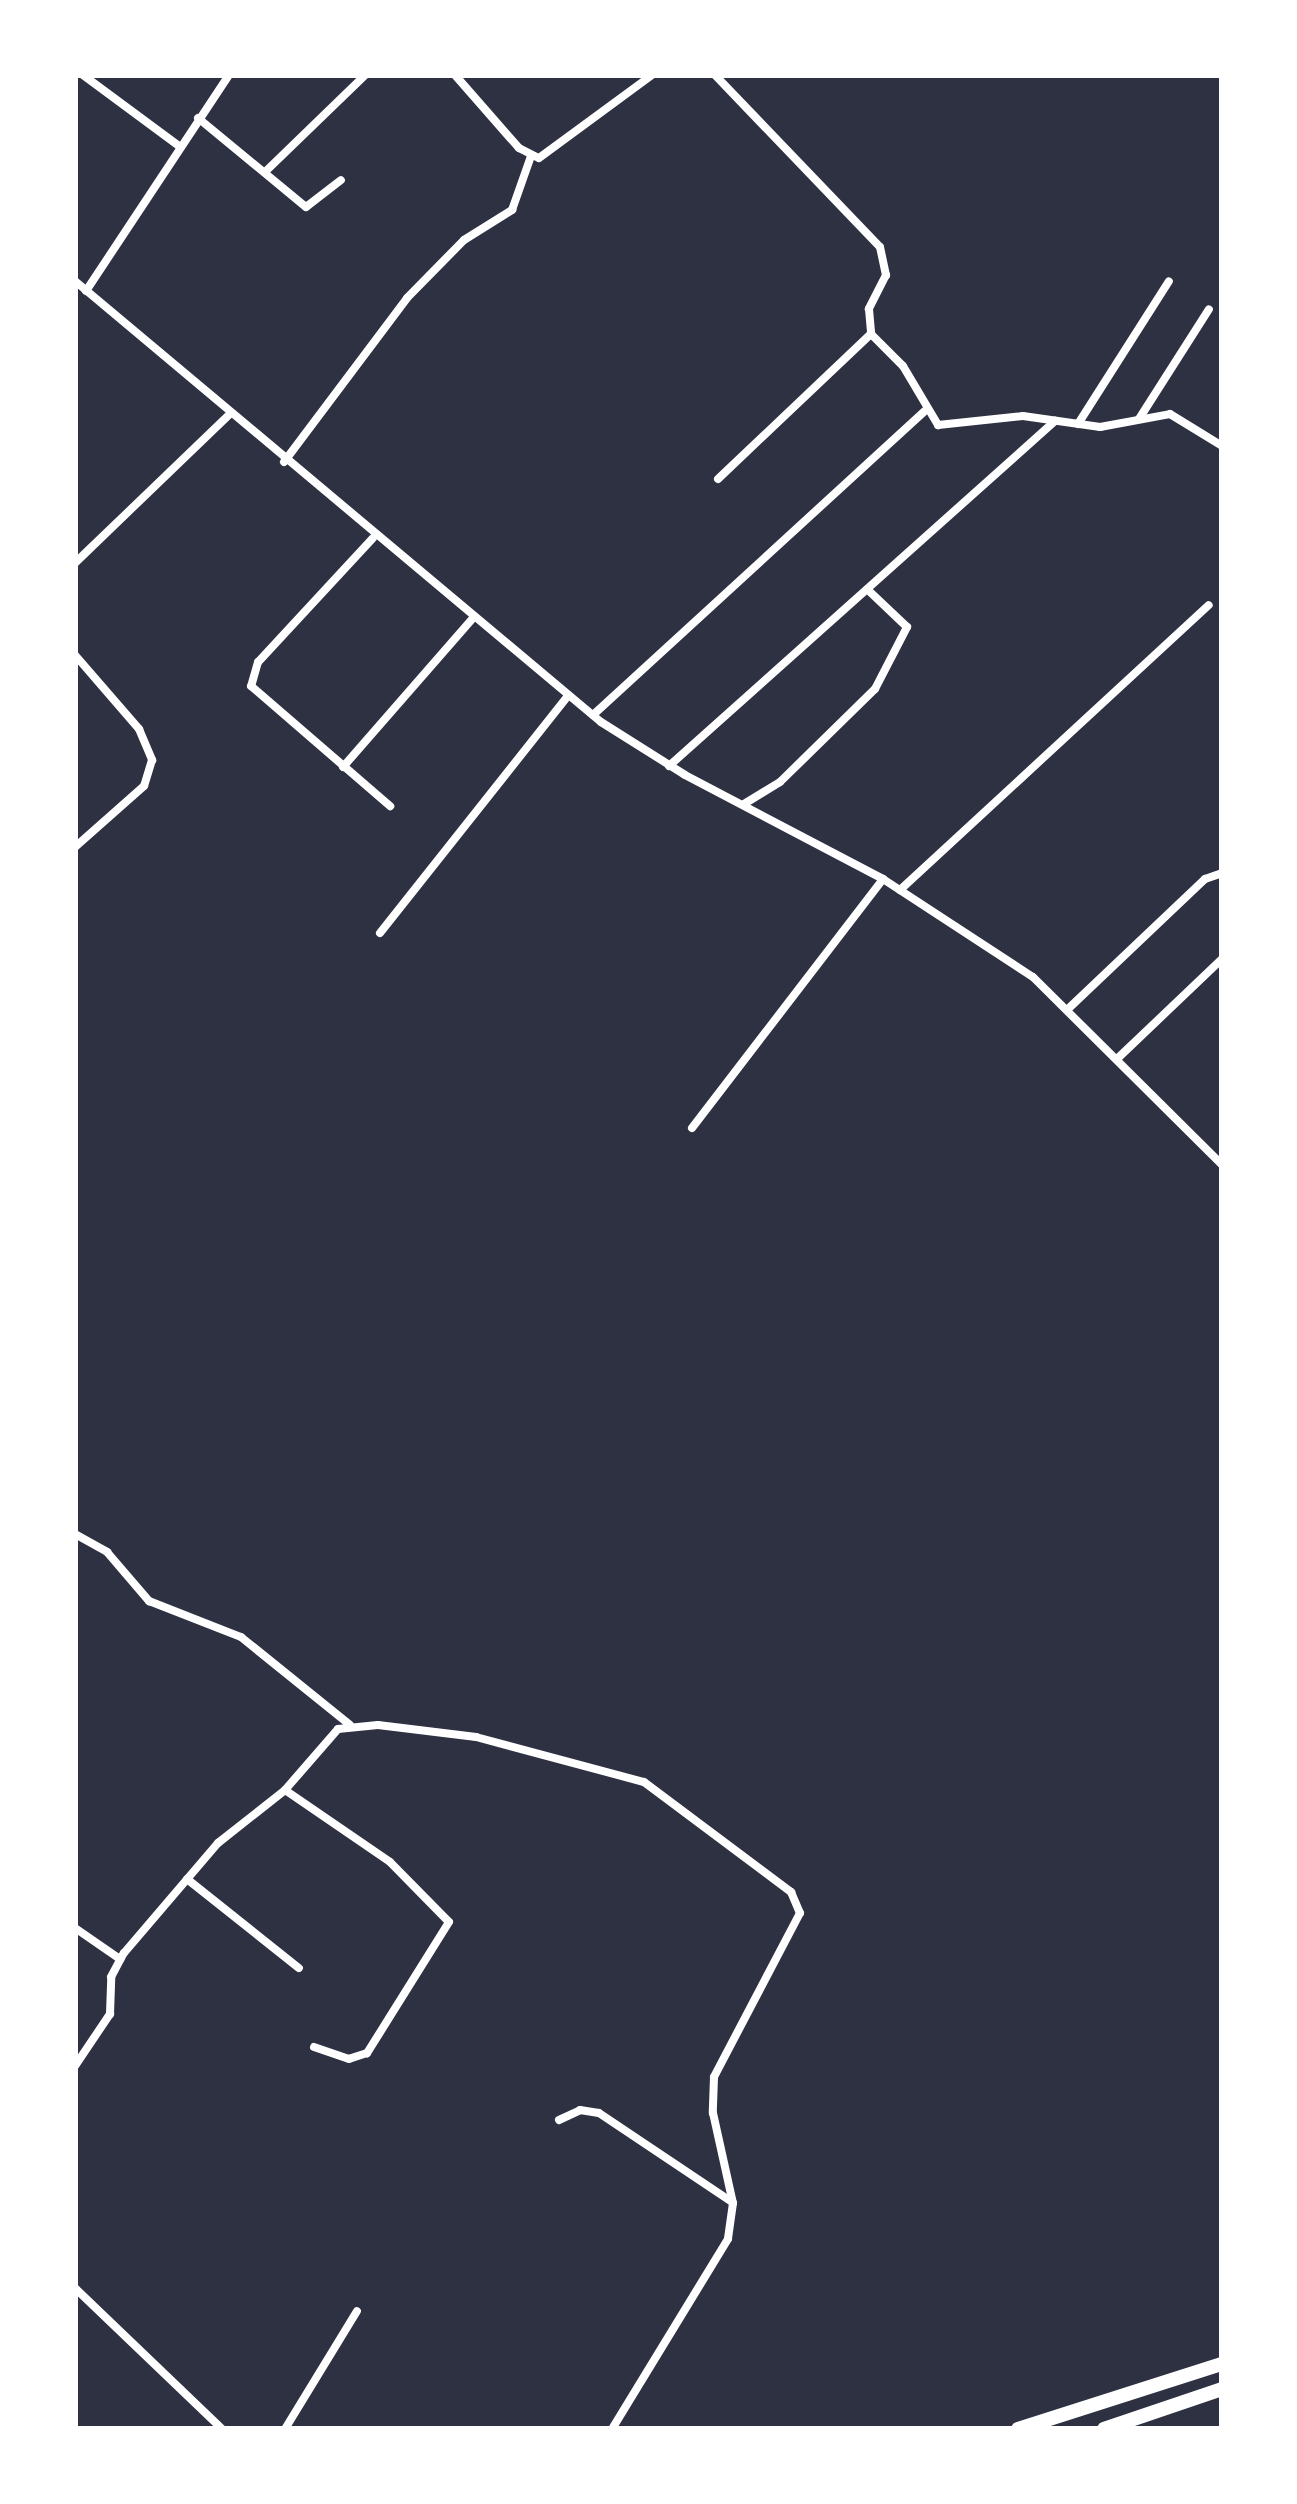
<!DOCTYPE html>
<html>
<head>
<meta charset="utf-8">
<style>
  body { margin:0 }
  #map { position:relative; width:1297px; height:2504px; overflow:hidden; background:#2d3142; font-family:Jost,sans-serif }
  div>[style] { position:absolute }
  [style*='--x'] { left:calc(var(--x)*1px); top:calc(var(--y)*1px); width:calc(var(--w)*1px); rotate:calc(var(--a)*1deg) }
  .minor>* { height:8px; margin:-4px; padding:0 4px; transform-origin:4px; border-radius:4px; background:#fff }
  .trunk>* { height:14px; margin:-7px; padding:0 7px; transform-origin:7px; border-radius:7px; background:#fff }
  span { translate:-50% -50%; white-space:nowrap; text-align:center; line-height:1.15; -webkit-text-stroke:12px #fff; paint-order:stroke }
  .frame { position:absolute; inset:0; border:78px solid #fff; pointer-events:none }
</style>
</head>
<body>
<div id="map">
  <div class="minor">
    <i style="--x:83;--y:75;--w:119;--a:36.5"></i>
    <i style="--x:455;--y:75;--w:97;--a:48.8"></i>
    <i style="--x:519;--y:148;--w:22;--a:27"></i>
    <i style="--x:539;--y:158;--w:140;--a:-36.3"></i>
    <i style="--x:715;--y:75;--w:238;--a:46.2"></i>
    <i style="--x:880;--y:247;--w:29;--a:78"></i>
    <i style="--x:886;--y:275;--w:38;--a:117"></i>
    <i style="--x:869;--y:309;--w:25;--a:85"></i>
    <i style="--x:871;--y:334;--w:45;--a:45"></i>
    <i style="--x:903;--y:366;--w:69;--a:59.3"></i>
    <i style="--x:938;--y:425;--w:85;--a:-6"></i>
    <i style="--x:1023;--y:416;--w:78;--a:8.1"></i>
    <i style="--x:1100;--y:427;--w:71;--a:-10.5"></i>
    <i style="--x:1170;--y:414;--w:61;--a:31.6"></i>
    <i style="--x:198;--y:118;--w:140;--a:39.5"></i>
    <i style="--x:306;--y:207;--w:44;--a:-37.6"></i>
    <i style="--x:265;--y:172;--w:139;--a:-44.1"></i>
    <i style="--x:75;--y:281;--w:686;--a:39.98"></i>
    <i style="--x:601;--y:722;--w:99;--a:32.2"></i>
    <i style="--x:685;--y:775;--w:224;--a:27.7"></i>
    <i style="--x:883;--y:879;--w:179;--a:33.2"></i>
    <i style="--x:1033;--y:977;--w:267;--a:44.8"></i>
    <i style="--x:86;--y:291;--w:259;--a:-56.5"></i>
    <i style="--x:1139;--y:419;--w:130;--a:-57.5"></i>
    <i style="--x:1078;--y:424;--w:169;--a:-57.5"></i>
    <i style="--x:284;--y:462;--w:205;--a:-53.1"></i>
    <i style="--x:407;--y:298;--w:81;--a:-45.5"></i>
    <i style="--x:464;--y:240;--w:57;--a:-32"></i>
    <i style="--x:512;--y:210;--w:57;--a:-70.6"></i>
    <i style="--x:718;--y:479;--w:211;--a:-43.5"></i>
    <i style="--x:373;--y:538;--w:169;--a:132.8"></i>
    <i style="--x:258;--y:662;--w:25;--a:106"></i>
    <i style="--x:251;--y:686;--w:184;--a:40.8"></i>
    <i style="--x:75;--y:563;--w:214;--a:-43.9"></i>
    <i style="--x:75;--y:655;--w:98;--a:49.1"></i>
    <i style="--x:139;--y:729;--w:34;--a:67"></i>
    <i style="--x:152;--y:760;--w:27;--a:107"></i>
    <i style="--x:144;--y:786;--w:92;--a:138.5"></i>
    <i style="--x:593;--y:715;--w:450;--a:-42.5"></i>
    <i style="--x:669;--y:766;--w:518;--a:-41.79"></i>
    <i style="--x:343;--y:767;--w:196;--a:-48.9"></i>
    <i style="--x:744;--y:804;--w:42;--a:-31.4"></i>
    <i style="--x:780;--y:782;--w:133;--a:-44.4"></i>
    <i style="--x:875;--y:689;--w:70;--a:-62.7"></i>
    <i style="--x:907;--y:627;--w:55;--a:-136.5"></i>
    <i style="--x:900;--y:890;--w:420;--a:-42.7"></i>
    <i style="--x:380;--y:933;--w:303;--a:-51.6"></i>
    <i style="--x:1068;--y:1009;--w:189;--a:-43.5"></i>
    <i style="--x:1205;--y:879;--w:18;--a:-19"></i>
    <i style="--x:1118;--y:1058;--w:144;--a:-43.6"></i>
    <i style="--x:692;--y:1128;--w:314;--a:-52.5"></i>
    <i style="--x:75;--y:1534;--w:37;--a:29"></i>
    <i style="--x:107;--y:1552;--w:65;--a:49.4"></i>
    <i style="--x:149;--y:1601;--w:99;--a:21.4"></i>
    <i style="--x:241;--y:1637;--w:140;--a:38.9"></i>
    <i style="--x:285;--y:1790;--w:127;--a:34.4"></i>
    <i style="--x:390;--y:1862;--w:84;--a:45.5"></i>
    <i style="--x:449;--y:1922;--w:155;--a:122"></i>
    <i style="--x:367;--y:2053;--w:19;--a:162"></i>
    <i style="--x:349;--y:2059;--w:37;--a:-161"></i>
    <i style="--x:187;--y:1879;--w:143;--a:38.5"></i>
    <i style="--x:75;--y:1928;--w:55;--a:34.6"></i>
    <i style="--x:75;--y:2066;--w:63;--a:-56.1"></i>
    <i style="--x:110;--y:2014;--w:37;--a:-88"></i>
    <i style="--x:111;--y:1977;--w:27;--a:-62"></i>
    <i style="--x:124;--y:1953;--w:145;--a:-49.5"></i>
    <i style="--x:218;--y:1843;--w:85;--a:-38.3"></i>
    <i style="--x:285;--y:1790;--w:81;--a:-49"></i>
    <i style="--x:338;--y:1729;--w:40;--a:-5.7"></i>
    <i style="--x:378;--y:1725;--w:99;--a:7"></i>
    <i style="--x:476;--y:1737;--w:174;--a:15"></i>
    <i style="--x:644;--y:1782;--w:184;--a:36.8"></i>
    <i style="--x:791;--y:1892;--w:23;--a:67"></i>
    <i style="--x:800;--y:1913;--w:185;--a:117.7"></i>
    <i style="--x:714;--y:2077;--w:36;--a:92"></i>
    <i style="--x:713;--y:2113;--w:92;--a:77.5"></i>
    <i style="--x:733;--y:2203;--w:36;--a:98"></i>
    <i style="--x:728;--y:2239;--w:223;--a:121.4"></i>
    <i style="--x:559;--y:2120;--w:23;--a:-25"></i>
    <i style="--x:580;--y:2110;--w:19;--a:9"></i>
    <i style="--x:599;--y:2113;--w:160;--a:33.8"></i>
    <i style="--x:75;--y:2288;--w:204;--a:43.8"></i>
    <i style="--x:285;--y:2429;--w:138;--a:-58.6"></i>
  </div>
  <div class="trunk">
    <i style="--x:1018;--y:2429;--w:214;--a:-17.7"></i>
    <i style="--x:1104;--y:2429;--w:125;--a:-18.7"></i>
  </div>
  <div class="frame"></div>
</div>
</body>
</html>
